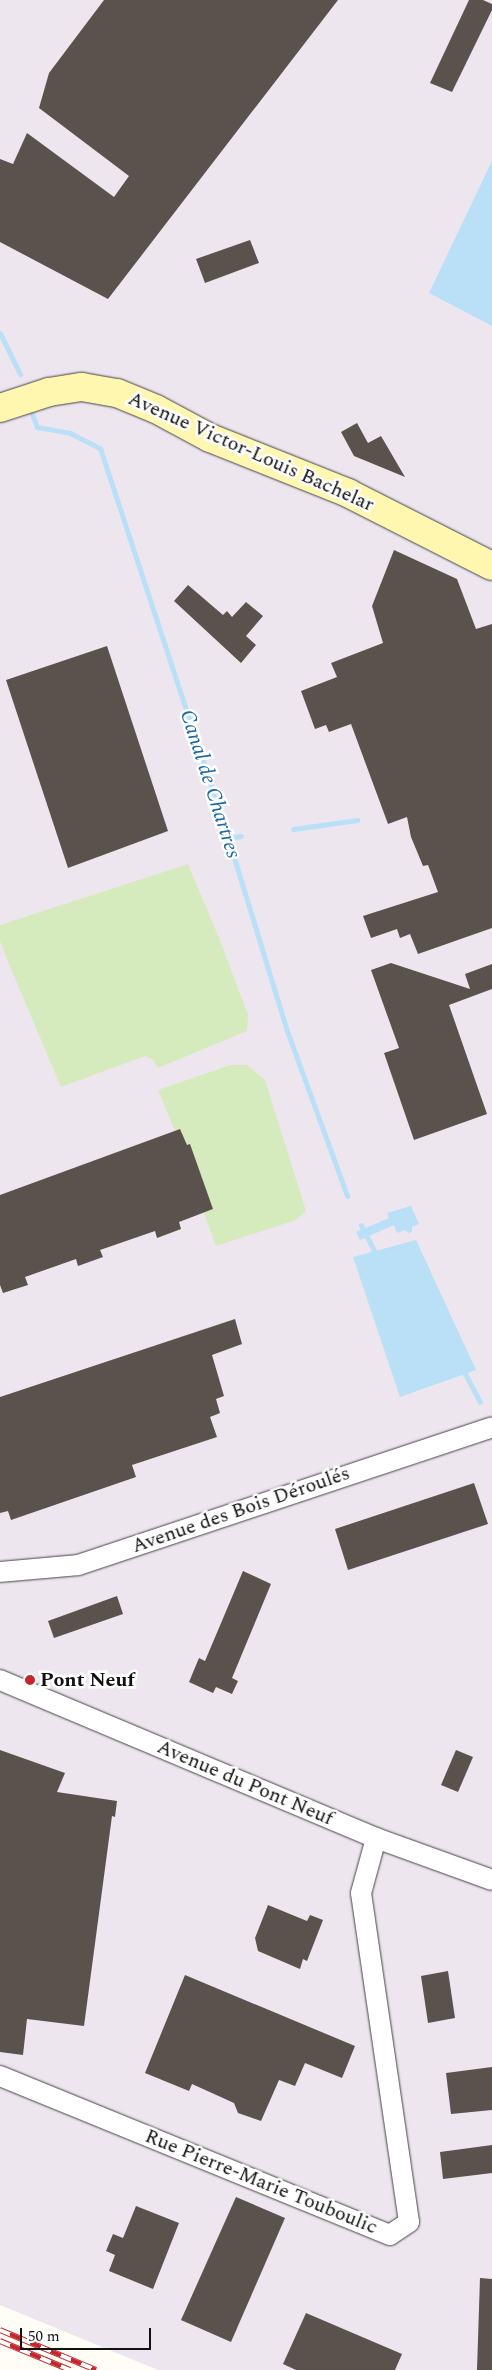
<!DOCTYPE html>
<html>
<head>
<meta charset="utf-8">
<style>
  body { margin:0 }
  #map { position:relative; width:492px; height:2370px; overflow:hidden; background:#fffdf5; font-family:Spectral,serif }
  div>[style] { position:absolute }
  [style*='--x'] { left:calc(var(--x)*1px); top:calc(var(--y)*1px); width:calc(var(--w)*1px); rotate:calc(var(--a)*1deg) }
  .industrial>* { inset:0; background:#eee6ef }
  .green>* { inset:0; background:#d5ebbd }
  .water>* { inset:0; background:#b9e0f7 }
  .stream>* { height:5px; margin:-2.5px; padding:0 2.5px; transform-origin:2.5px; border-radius:2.5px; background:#b9e0f7 }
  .building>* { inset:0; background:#5a524d }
  .roads { filter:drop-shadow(0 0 1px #444) drop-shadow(0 0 1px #444) }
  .street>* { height:20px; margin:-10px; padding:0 10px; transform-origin:10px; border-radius:10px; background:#fff }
  .secondary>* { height:28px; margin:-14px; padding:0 14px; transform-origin:14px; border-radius:14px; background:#fff6b0 }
  .rail>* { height:5.5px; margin-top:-2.75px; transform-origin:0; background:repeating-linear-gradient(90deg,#fff 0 11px,#c4262e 0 22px); box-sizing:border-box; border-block:1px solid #c4262e }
  .dots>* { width:14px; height:14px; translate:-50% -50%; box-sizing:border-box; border:2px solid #fff; border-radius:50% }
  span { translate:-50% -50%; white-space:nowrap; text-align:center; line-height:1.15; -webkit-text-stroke:5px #fff; paint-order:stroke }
  .street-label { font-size:20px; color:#111 }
  .poi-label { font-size:20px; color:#111; font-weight:700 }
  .left { translate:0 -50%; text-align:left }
  .water-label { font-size:21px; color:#1768a6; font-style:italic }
  .scale { position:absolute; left:20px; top:2328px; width:131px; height:22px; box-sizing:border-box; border:2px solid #111; border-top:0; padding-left:6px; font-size:15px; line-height:18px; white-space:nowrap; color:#111; -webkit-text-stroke:4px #fff; paint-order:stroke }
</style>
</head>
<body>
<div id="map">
  <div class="industrial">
    <i style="clip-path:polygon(0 0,492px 0,492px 2370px,158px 2370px,0 2305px)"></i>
  </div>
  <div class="green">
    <i style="clip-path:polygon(188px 864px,219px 938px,248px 1015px,247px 1031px,158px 1068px,153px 1060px,145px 1056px,61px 1087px,6px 957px,0 941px,0 925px)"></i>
    <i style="clip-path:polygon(230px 1065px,247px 1065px,265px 1080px,306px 1211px,296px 1220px,216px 1246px,204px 1213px,213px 1209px,190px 1145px,187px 1145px,180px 1129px,175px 1131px,158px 1090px)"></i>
  </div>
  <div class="water">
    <i style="clip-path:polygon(492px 161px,492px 326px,429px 293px)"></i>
    <i style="clip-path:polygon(411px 1206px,419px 1224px,412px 1227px,412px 1232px,408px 1233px,405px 1230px,397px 1233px,394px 1225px,360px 1240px,356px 1232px,389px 1218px,387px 1213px)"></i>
    <i style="clip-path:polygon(416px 1240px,476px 1370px,400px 1397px,353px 1257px)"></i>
  </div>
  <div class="stream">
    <i style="--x:0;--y:333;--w:46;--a:64"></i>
    <i style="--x:32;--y:414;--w:14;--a:69"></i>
    <i style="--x:37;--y:427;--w:34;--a:10"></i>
    <i style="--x:70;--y:433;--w:34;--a:27"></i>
    <i style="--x:100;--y:448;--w:410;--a:71.8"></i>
    <i style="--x:228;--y:838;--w:199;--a:73"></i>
    <i style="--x:286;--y:1028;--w:179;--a:70"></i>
    <i style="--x:293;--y:829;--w:65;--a:-8"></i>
    <i style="--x:228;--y:838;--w:13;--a:-9"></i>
    <i style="--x:361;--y:1225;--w:35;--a:63"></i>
    <i style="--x:463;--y:1370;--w:36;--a:62"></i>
  </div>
  <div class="building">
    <i style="clip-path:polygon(104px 0,338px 0,108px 299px,0 242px,0 159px,13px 164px,27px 133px,114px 197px,129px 176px,39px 108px,49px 73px)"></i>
    <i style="clip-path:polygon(469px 0,483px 0,492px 4px,492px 10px,452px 92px,430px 83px)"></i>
    <i style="clip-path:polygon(250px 240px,259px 263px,205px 283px,196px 259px)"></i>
    <i style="clip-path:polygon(357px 423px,368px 443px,381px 436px,405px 477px,354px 456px,341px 432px)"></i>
    <i style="clip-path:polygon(394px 550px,457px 579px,476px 629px,492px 624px,492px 928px,418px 954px,410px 934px,400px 938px,397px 929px,371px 938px,363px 916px,438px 892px,428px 865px,423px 866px,411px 837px,407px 817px,388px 824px,351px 724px,329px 732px,326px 725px,315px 729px,301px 691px,337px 677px,331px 663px,383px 643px,372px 606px)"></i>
    <i style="clip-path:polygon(188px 585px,223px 615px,227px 611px,232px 617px,246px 602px,263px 616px,246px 636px,256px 645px,241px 663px,174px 601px)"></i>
    <i style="clip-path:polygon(107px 646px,168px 831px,68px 868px,6px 680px)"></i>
    <i style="clip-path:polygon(391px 963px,470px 989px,465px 974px,492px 964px,492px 989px,449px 1005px,487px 1114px,414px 1140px,384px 1053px,399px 1048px,371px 970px)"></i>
    <i style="clip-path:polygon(180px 1129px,187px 1145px,190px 1144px,213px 1209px,179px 1222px,181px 1229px,157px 1238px,155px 1231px,100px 1250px,103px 1257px,78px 1266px,76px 1259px,25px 1277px,28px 1285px,3px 1293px,0 1285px,0 1195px)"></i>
    <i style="clip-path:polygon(235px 1319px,242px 1344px,212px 1355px,224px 1396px,216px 1399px,220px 1413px,210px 1417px,217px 1437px,132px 1465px,136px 1477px,11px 1520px,8px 1511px,0 1513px,0 1397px)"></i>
    <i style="clip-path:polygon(474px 1483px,488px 1524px,348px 1570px,335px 1529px)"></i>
    <i style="clip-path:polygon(243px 1571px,271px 1584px,232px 1678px,238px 1681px,232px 1694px,216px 1687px,213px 1693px,189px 1682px,199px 1658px,205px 1661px)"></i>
    <i style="clip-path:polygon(117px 1596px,123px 1614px,54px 1638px,48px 1621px)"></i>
    <i style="clip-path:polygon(0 1750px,65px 1773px,57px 1792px,117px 1801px,115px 1817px,112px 1816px,84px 2026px,27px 2019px,23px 2055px,0 2052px)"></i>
    <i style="clip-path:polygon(456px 1750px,473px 1757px,458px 1792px,441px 1785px)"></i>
    <i style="clip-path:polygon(268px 1905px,307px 1921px,310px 1915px,323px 1920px,307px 1961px,303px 1959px,300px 1969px,258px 1951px,255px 1938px)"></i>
    <i style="clip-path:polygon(448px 1971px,455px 2018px,428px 2023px,421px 1976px)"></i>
    <i style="clip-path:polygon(185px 1975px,355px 2046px,342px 2078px,305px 2063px,295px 2086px,279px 2080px,261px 2121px,238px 2113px,234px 2103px,192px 2084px,189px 2091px,145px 2073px)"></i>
    <i style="clip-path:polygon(492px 2067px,492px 2110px,451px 2114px,446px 2073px)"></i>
    <i style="clip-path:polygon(492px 2145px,492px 2173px,443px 2179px,440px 2152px)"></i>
    <i style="clip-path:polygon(236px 2197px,285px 2218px,231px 2342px,181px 2320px)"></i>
    <i style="clip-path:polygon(136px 2206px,179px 2223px,153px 2289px,109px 2271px,115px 2255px,106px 2251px,113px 2234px,123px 2238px)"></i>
    <i style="clip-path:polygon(480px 2278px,492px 2279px,492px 2370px,477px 2370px)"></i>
    <i style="clip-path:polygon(306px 2313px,402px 2354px,395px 2370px,296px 2370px,283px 2364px)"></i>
  </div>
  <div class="roads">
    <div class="street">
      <i style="--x:0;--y:1572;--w:78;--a:-5.1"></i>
      <i style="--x:78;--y:1565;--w:436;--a:-18.4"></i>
      <i style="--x:0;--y:1680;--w:408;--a:22.8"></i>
      <i style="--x:376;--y:1838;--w:123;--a:19.9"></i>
      <i style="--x:0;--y:2076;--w:421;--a:22.2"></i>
      <i style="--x:390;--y:2235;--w:23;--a:-34"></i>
      <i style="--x:409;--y:2222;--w:332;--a:-98.3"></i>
      <i style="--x:361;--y:1893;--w:57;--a:-74.7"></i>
    </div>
    <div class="secondary">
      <i style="--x:0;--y:408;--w:52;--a:-18.1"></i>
      <i style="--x:49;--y:392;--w:33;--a:-9"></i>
      <i style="--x:82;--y:387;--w:36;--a:10"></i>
      <i style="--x:117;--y:393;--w:42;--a:22.3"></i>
      <i style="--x:156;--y:409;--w:61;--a:28.2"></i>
      <i style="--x:210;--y:438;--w:149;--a:21.7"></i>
      <i style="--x:348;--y:493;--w:161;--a:26.9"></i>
    </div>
  </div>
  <div class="rail">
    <i style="--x:0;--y:2330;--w:104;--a:22.6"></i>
    <i style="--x:0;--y:2341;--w:76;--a:22.5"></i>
  </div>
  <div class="dots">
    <i style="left:30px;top:1680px;background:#c4262e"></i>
  </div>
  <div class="street-label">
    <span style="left:251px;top:452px;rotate:24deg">Avenue Victor-Louis Bachelar</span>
    <span style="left:241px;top:1510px;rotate:-19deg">Avenue des Bois Déroulés</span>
    <span style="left:245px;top:1783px;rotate:23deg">Avenue du Pont Neuf</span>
    <span style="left:261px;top:2182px;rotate:22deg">Rue Pierre-Marie Touboulic</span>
  </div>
  <div class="poi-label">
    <span class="left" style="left:40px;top:1680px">Pont Neuf</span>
  </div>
  <div class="water-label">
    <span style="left:210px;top:784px;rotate:72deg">Canal de Chartres</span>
  </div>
  <div class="scale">50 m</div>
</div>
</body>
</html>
